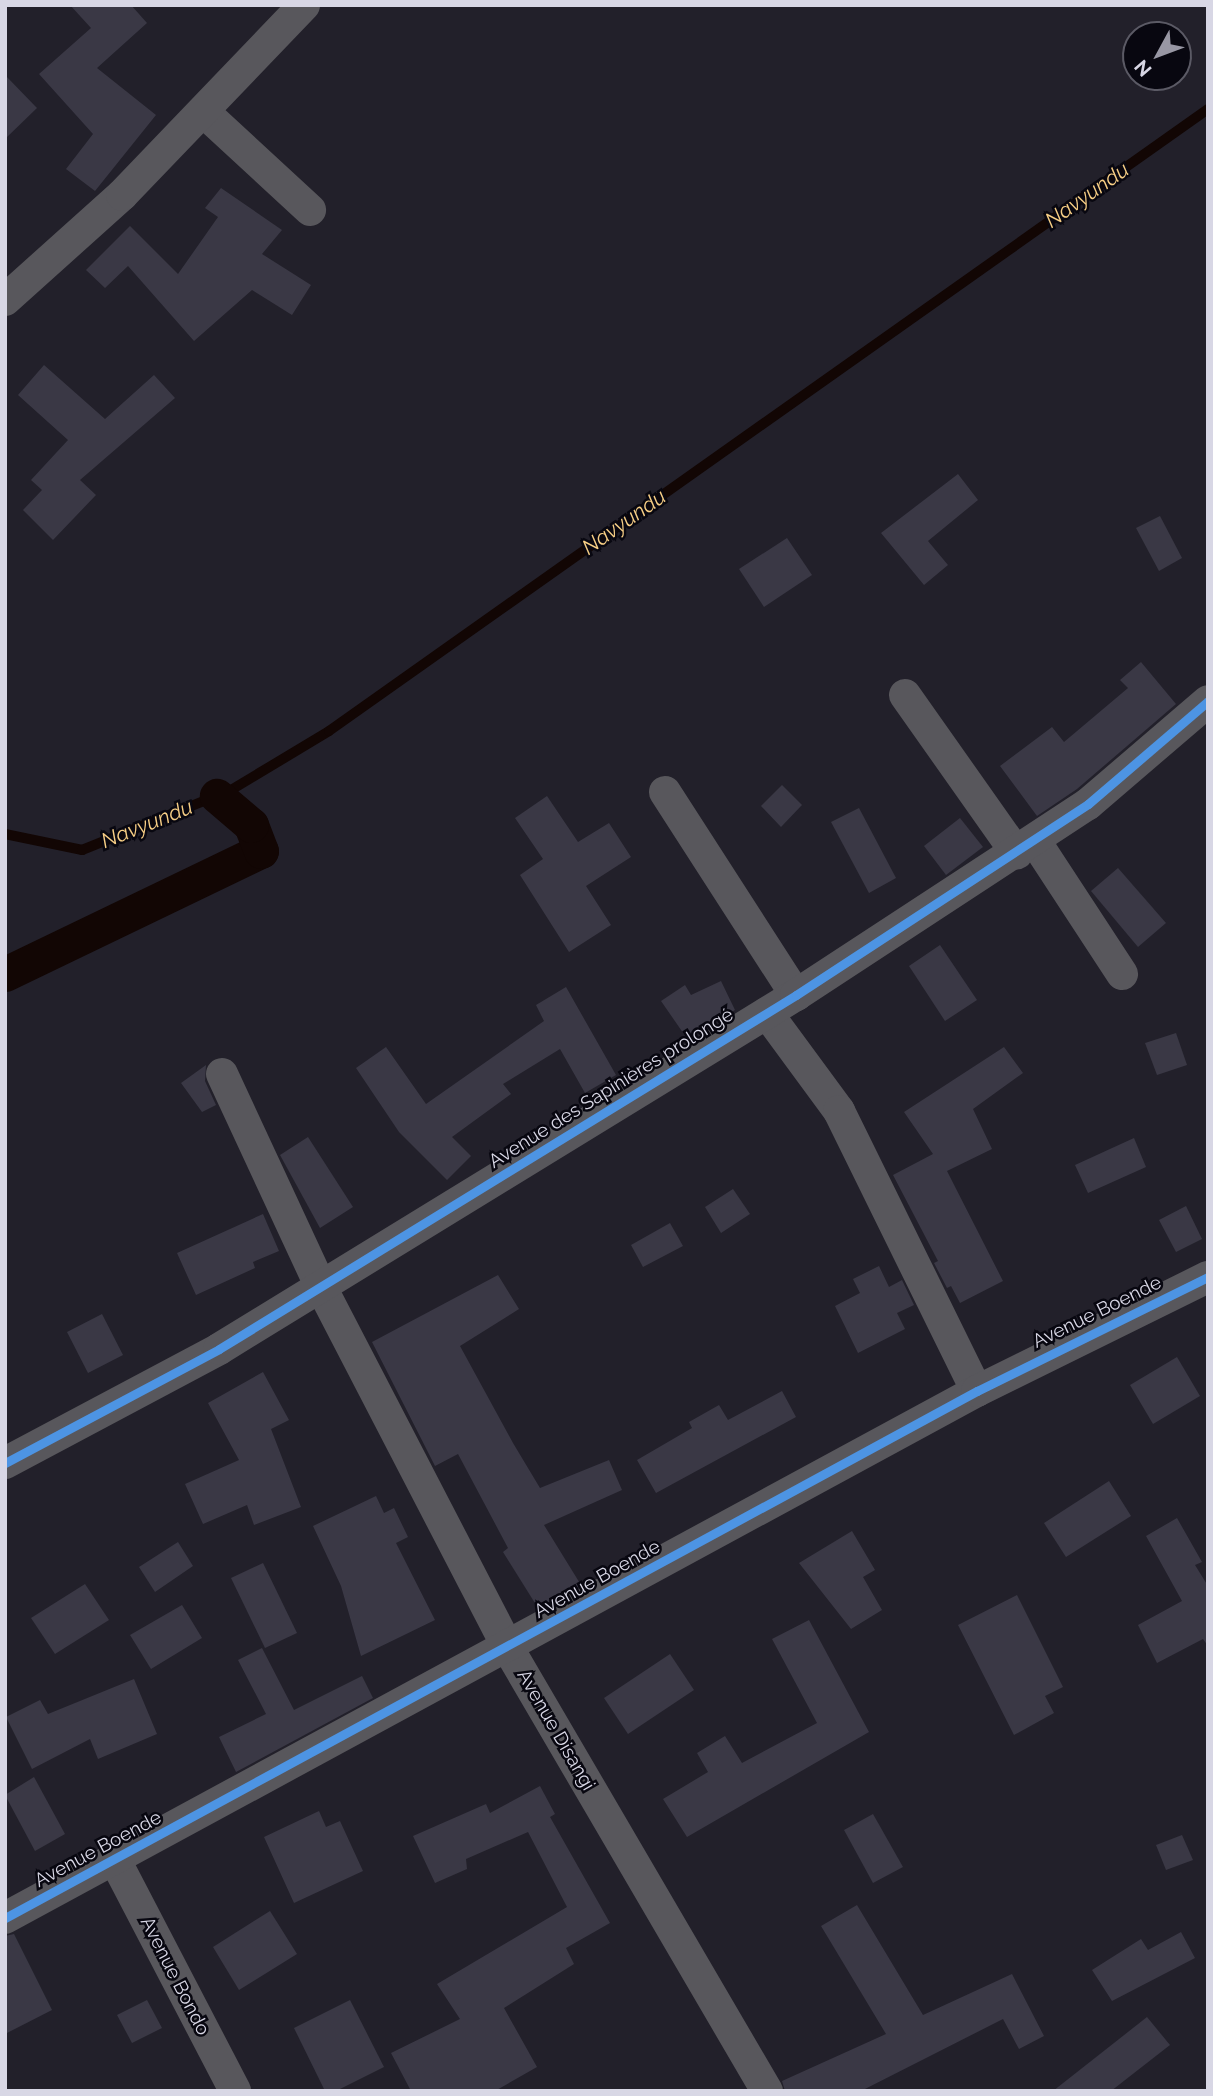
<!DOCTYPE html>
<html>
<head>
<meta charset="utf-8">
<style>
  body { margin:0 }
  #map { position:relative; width:1213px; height:2096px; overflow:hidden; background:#22202a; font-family:Raleway,sans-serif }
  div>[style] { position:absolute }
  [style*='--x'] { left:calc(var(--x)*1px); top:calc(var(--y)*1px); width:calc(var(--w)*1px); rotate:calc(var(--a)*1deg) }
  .stream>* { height:10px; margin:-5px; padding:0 5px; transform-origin:5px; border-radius:5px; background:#120604 }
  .canal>* { height:35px; margin:-17.5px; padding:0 17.5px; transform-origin:17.5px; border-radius:17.5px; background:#120604 }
  .building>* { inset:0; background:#3a3845 }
  .street>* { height:32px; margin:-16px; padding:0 16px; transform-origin:16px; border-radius:16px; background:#58575c }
  .cycleway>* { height:9px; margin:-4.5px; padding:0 4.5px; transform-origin:4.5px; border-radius:4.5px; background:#4d94e3 }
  span { translate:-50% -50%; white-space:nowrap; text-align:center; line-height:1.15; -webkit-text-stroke:5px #080710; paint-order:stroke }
  .street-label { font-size:19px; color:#d8d7e5 }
  .water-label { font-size:21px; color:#f7ce85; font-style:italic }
  .frame { position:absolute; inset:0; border:7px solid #d8d7e5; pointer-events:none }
  .north { position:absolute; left:1122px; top:21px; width:70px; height:70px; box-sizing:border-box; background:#080710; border:2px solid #5b5a65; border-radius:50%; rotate:229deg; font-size:19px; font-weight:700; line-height:28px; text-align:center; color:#d8d7e5 }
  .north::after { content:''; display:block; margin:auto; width:24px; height:32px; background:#9897a4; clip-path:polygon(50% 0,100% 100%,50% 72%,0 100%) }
</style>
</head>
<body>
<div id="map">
  <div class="stream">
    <i style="--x:5;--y:834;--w:79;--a:11.7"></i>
    <i style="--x:82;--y:850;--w:161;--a:-21.9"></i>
    <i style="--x:231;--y:790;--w:114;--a:-31"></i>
    <i style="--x:329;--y:731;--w:1077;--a:-35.28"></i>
  </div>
  <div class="canal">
    <i style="--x:5;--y:974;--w:284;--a:-25.7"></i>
    <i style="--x:261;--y:851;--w:28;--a:-111"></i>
    <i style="--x:251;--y:825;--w:45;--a:-139.5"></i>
  </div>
  <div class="building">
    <i style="clip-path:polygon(70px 5px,131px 5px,147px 23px,97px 68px,156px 115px,95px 191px,66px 169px,93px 134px,39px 74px,91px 28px)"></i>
    <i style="clip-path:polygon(5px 75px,37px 108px,5px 139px)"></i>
    <i style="clip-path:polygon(221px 188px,282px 230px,262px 254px,311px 285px,292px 315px,252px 290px,194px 341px,128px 266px,105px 288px,86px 270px,130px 226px,178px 274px,218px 217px,205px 208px)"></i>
    <i style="clip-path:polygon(44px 365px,105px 419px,154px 375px,175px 398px,80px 480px,96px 495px,53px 540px,23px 510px,42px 490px,31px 480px,68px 440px,18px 395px)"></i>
    <i style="clip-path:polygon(958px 474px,978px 500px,928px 541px,948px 565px,924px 585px,881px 533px)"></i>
    <i style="clip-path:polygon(1160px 516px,1182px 558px,1159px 571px,1136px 528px)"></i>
    <i style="clip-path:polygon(787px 538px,812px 575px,764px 607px,739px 569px)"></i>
    <i style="clip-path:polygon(1141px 662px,1176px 704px,1077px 789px,1037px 816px,1000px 766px,1052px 727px,1064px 742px,1128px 688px,1120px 680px)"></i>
    <i style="clip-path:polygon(782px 785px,802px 805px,781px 827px,761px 806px)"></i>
    <i style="clip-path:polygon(547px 796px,578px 842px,609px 823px,631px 857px,586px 886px,611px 925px,569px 952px,520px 875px,543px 859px,515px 818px)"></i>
    <i style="clip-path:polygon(859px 808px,896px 878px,869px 893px,831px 822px)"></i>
    <i style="clip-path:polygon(960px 818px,983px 847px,946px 875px,924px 846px)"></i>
    <i style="clip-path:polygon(1118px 868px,1166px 923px,1138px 947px,1091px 891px)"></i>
    <i style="clip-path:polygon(940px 945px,977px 1000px,945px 1021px,909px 966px)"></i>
    <i style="clip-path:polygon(721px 981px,735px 1010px,688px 1040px,661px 1001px,685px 985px,691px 995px)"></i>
    <i style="clip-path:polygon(566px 987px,616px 1075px,585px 1093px,560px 1049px,503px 1084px,511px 1094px,452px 1137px,471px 1156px,447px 1180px,399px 1132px,356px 1068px,386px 1047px,426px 1104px,544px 1021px,536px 1005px)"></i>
    <i style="clip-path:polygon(1176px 1033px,1187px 1065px,1157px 1075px,1145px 1043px)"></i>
    <i style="clip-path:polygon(1004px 1047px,1023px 1073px,973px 1109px,992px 1149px,947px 1171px,1003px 1281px,960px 1303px,951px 1286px,947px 1288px,934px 1263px,938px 1261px,893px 1175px,933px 1154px,904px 1112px)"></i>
    <i style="clip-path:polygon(206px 1065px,205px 1081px,216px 1105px,202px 1112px,181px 1083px)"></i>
    <i style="clip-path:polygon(308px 1137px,353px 1207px,320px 1228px,280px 1155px)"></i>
    <i style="clip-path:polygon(1134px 1138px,1146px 1167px,1088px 1193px,1075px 1165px)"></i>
    <i style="clip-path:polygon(733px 1189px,750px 1214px,721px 1233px,705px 1207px)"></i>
    <i style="clip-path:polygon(1186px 1206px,1202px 1239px,1176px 1252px,1159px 1220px)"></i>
    <i style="clip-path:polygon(263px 1214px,279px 1251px,253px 1262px,255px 1268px,196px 1295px,177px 1253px)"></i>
    <i style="clip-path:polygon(670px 1223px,683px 1246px,643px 1267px,631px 1245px)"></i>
    <i style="clip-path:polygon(879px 1266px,889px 1287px,902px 1280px,914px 1305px,897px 1313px,905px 1329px,858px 1353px,835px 1306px,860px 1293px,853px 1279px)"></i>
    <i style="clip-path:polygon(498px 1275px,519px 1309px,460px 1346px,513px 1443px,540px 1488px,609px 1460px,622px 1490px,544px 1525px,581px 1585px,538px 1608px,503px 1552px,508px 1548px,458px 1454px,435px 1466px,372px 1342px)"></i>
    <i style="clip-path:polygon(102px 1314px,123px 1355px,88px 1373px,67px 1332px)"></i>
    <i style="clip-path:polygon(1177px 1357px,1200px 1396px,1153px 1424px,1130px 1385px)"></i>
    <i style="clip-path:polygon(263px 1372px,289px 1420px,271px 1429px,301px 1507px,254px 1525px,247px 1505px,203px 1524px,185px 1484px,239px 1460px,208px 1403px)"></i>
    <i style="clip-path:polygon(782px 1391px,796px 1417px,656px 1493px,637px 1460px,692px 1428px,689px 1422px,719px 1405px,728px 1420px)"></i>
    <i style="clip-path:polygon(1109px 1481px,1131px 1516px,1066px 1557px,1044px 1523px)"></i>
    <i style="clip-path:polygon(376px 1496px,384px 1513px,394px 1508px,408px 1537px,396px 1543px,435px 1620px,361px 1656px,341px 1586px,313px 1526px)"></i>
    <i style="clip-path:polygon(1177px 1518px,1202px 1562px,1195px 1565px,1208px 1586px,1208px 1646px,1203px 1639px,1157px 1663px,1138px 1625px,1182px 1601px,1146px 1536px)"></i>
    <i style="clip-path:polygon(852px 1531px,875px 1570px,863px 1577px,882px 1610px,851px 1629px,799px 1563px)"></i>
    <i style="clip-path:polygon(178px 1542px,193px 1566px,155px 1592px,139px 1567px)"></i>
    <i style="clip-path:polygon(263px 1563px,297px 1633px,265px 1648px,231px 1578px)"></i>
    <i style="clip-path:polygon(85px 1584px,109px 1620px,55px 1654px,31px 1618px)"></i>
    <i style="clip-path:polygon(1017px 1595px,1063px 1687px,1045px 1696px,1054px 1713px,1014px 1735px,958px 1625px)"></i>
    <i style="clip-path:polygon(182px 1605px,202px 1638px,151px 1669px,130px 1635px)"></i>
    <i style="clip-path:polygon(809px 1620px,869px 1732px,687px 1837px,663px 1799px,708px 1772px,697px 1753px,725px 1736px,742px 1763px,817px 1723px,772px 1639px)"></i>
    <i style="clip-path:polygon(262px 1648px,294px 1710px,362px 1676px,373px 1698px,236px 1772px,219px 1737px,266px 1714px,238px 1660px)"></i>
    <i style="clip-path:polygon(670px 1654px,694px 1690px,628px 1734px,604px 1698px)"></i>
    <i style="clip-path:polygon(134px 1679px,157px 1734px,98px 1759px,90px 1739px,32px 1769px,6px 1717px,40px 1700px,48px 1714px)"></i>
    <i style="clip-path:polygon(34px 1777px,65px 1834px,35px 1851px,5px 1795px)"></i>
    <i style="clip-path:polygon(540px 1786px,555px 1814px,550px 1817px,610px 1923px,566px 1948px,574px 1964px,504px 2008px,537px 2067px,495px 2091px,411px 2091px,391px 2053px,460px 2019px,437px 1984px,567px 1907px,528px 1832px,466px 1859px,467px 1869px,435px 1883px,413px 1836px,486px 1804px,490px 1813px)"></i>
    <i style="clip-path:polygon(319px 1811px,326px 1827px,340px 1821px,363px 1871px,294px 1903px,264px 1837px)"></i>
    <i style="clip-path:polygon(873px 1814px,903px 1867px,873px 1883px,844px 1830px)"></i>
    <i style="clip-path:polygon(1182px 1835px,1193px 1860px,1166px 1870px,1156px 1845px)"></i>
    <i style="clip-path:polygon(857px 1905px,923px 2015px,1012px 1974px,1044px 2036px,1019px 2049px,1003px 2019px,861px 2091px,785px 2091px,782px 2081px,886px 2034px,821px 1926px)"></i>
    <i style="clip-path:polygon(270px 1911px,297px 1954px,239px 1990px,213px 1947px)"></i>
    <i style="clip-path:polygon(1181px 1932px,1195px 1958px,1112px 2001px,1092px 1970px,1141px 1939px,1148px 1950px)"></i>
    <i style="clip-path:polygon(14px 1934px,52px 2010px,5px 2034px,5px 1936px)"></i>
    <i style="clip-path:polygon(147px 2000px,162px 2028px,132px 2043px,117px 2015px)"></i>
    <i style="clip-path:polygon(350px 2000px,384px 2067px,336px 2091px,325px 2091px,294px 2028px)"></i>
    <i style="clip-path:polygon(1147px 2017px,1170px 2045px,1111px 2091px,1053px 2091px)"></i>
  </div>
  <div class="street">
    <i style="--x:205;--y:113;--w:143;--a:42.7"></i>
    <i style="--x:5;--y:300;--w:157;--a:-41.9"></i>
    <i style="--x:122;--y:195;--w:263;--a:-46.2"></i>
    <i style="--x:905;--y:695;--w:194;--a:54.8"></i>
    <i style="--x:665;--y:792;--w:242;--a:57.2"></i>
    <i style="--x:1035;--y:841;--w:159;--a:56.8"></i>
    <i style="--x:767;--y:1013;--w:122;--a:53.7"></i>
    <i style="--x:839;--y:1111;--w:312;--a:63.8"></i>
    <i style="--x:222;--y:1074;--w:235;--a:65.1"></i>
    <i style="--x:321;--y:1287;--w:407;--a:62.6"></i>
    <i style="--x:508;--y:1648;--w:513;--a:59.69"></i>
    <i style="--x:5;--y:1463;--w:242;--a:-28"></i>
    <i style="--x:219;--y:1349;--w:677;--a:-31.53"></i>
    <i style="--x:796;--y:995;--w:349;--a:-33.2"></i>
    <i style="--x:1088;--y:804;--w:158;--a:-40.6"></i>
    <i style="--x:115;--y:1860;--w:260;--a:62.5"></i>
    <i style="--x:5;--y:1918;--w:1106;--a:-28.47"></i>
    <i style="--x:977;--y:1391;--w:258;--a:-26.3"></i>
  </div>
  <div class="cycleway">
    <i style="--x:5;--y:1463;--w:242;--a:-28"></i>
    <i style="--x:219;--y:1349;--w:677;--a:-31.53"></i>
    <i style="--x:796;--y:995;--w:349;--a:-33.2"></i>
    <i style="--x:1088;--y:804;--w:158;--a:-40.6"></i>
    <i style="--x:5;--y:1918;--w:1106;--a:-28.47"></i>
    <i style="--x:977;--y:1391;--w:258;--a:-26.3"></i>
  </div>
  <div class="street-label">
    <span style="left:611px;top:1088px;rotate:-32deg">Avenue des Sapinières prolongé</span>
    <span style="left:1097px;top:1312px;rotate:-26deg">Avenue Boende</span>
    <span style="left:597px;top:1579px;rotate:-29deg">Avenue Boende</span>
    <span style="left:556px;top:1730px;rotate:60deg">Avenue Disangi</span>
    <span style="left:98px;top:1849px;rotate:-28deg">Avenue Boende</span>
    <span style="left:175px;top:1976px;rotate:63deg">Avenue Bondo</span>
  </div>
  <div class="water-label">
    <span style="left:1087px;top:195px;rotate:-35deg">Navyundu</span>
    <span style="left:624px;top:522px;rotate:-35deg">Navyundu</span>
    <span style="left:147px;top:824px;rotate:-22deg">Navyundu</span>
  </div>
  <div class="frame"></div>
  <div class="north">N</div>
</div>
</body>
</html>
